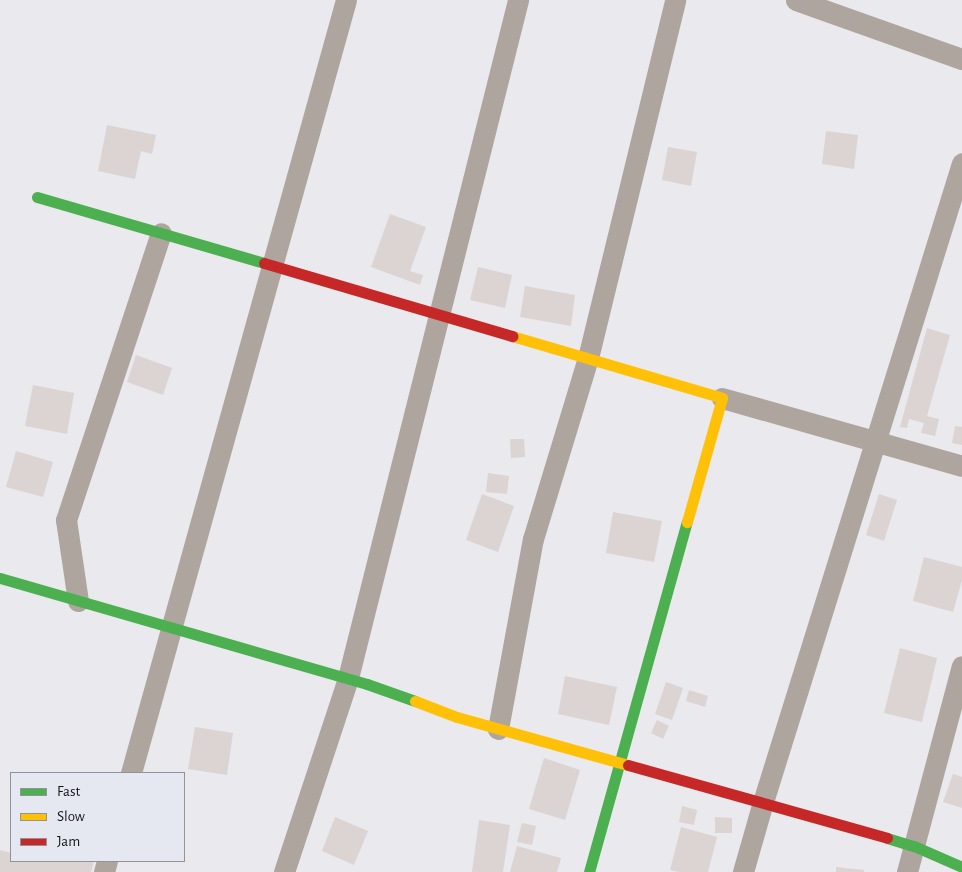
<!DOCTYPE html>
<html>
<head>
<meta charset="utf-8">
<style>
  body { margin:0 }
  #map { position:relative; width:962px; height:872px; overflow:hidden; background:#e9e9ee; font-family:"Alegreya Sans",sans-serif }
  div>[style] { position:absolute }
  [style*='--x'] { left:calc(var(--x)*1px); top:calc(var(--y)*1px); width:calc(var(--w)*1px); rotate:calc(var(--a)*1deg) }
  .building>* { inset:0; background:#dcd4d2 }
  .street>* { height:21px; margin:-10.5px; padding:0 10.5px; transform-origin:10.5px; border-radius:10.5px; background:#aea69e }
  .fast>* { height:11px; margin:-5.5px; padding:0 5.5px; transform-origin:5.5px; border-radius:5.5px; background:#4caf50 }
  .slow>* { height:11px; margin:-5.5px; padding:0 5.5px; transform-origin:5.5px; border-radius:5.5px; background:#ffc107 }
  .jam>* { height:11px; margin:-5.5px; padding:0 5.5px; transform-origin:5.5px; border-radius:5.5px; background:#c62828 }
  span { translate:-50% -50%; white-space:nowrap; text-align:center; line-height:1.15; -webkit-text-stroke:4px #e6e8f1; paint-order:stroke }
  .legend { position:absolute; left:10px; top:772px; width:175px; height:90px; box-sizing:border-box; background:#e6e8f1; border:1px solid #929399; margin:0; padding:6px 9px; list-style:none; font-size:15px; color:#131416 }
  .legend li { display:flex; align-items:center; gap:10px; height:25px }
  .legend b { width:25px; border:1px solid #929399 }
</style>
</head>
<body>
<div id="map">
  <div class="building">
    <i style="clip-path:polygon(107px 125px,156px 135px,152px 154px,141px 151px,135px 179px,98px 171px)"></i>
    <i style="clip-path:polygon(826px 131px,858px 135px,854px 169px,822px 164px)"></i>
    <i style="clip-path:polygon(668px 147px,697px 152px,691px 186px,662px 180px)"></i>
    <i style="clip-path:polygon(390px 214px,426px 227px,410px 271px,423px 275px,420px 285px,371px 267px)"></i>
    <i style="clip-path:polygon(478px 267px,512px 275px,505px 308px,470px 300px)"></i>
    <i style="clip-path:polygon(525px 286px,575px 295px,571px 326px,520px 317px)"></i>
    <i style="clip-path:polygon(927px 328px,950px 335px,927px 416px,939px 419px,935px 436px,921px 433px,924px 423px,909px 419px,907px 428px,900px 427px)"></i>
    <i style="clip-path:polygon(136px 355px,172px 368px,163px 395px,127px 382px)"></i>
    <i style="clip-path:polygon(33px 385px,74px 393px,67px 434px,25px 426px)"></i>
    <i style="clip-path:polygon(955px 426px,962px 427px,962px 445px,952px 443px)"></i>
    <i style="clip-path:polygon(510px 439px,524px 439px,525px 457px,511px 458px)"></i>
    <i style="clip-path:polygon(16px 451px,53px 462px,43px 497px,6px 487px)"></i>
    <i style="clip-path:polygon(488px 473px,509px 476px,507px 494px,486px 492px)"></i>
    <i style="clip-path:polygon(482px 494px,514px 506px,498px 552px,466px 540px)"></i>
    <i style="clip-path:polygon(879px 494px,897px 500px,884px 541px,866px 535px)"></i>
    <i style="clip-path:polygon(613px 512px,662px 521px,654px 562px,606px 553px)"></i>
    <i style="clip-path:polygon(924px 557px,962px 567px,962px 580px,953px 612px,913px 601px)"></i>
    <i style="clip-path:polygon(900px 648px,937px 658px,922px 722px,884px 713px)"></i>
    <i style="clip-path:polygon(565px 676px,617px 687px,609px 725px,558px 714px)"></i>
    <i style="clip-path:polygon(666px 682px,683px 688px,672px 720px,655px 714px)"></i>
    <i style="clip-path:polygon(689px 690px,708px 696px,705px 707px,686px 701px)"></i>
    <i style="clip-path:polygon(657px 720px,669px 726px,663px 739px,651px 733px)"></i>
    <i style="clip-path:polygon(195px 727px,233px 733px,227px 775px,188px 769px)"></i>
    <i style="clip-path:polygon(544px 758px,580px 770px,565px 820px,529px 809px)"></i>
    <i style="clip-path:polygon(953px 774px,962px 777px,962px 808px,943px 802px)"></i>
    <i style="clip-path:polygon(682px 806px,697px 810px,694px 825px,679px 822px)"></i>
    <i style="clip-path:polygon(335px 817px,368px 831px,354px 865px,322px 851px)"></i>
    <i style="clip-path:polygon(715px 817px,732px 818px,732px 833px,715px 833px)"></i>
    <i style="clip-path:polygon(479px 820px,510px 825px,503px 872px,472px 872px)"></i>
    <i style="clip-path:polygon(522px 823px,536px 826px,532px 845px,517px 842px)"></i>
    <i style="clip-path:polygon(681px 827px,717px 837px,708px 872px,679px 872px,670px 870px)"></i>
    <i style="clip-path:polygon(517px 846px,561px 858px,557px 872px,510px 872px)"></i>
    <i style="clip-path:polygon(0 850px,11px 853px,11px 861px,94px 861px,91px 872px,0 872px)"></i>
    <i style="clip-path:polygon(836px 867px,864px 870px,864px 872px,836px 872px)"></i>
  </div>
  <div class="street">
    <i style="--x:796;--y:0;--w:176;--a:19.6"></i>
    <i style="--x:722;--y:398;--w:249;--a:15.8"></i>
    <i style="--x:78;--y:601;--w:82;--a:-98.4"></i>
    <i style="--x:66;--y:520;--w:302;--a:-71.7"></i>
    <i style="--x:498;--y:729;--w:193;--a:-79.6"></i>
    <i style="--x:533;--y:539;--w:189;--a:-73.1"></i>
    <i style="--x:588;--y:358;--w:368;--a:-76.3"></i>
    <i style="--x:131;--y:773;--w:802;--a:-74.46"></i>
    <i style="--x:104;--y:872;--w:11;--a:-75"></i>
    <i style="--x:284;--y:872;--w:204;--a:-71.7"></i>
    <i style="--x:348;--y:678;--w:699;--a:-75.92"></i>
    <i style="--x:743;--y:872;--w:73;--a:-74.1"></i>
    <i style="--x:763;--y:802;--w:669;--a:-72.7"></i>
    <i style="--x:907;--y:872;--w:213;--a:-75.1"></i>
  </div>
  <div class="fast">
    <i style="--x:37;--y:197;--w:236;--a:16.2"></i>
    <i style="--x:0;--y:578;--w:382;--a:16.1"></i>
    <i style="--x:367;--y:684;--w:51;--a:19.5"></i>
    <i style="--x:887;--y:838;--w:28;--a:17"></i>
    <i style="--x:914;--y:846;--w:52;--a:23.6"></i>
    <i style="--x:589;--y:872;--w:363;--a:-74.4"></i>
  </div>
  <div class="slow">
    <i style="--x:512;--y:336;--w:219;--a:16.4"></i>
    <i style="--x:722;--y:398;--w:129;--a:105.8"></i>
    <i style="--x:415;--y:701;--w:45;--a:20.9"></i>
    <i style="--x:457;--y:717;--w:178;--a:15.7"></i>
  </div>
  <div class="jam">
    <i style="--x:264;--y:263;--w:259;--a:16.4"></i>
    <i style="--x:628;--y:765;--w:269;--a:15.7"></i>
  </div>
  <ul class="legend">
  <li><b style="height:6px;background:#4caf50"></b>Fast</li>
  <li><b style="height:6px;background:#ffc107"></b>Slow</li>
  <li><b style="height:6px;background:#c62828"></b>Jam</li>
  </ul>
</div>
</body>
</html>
